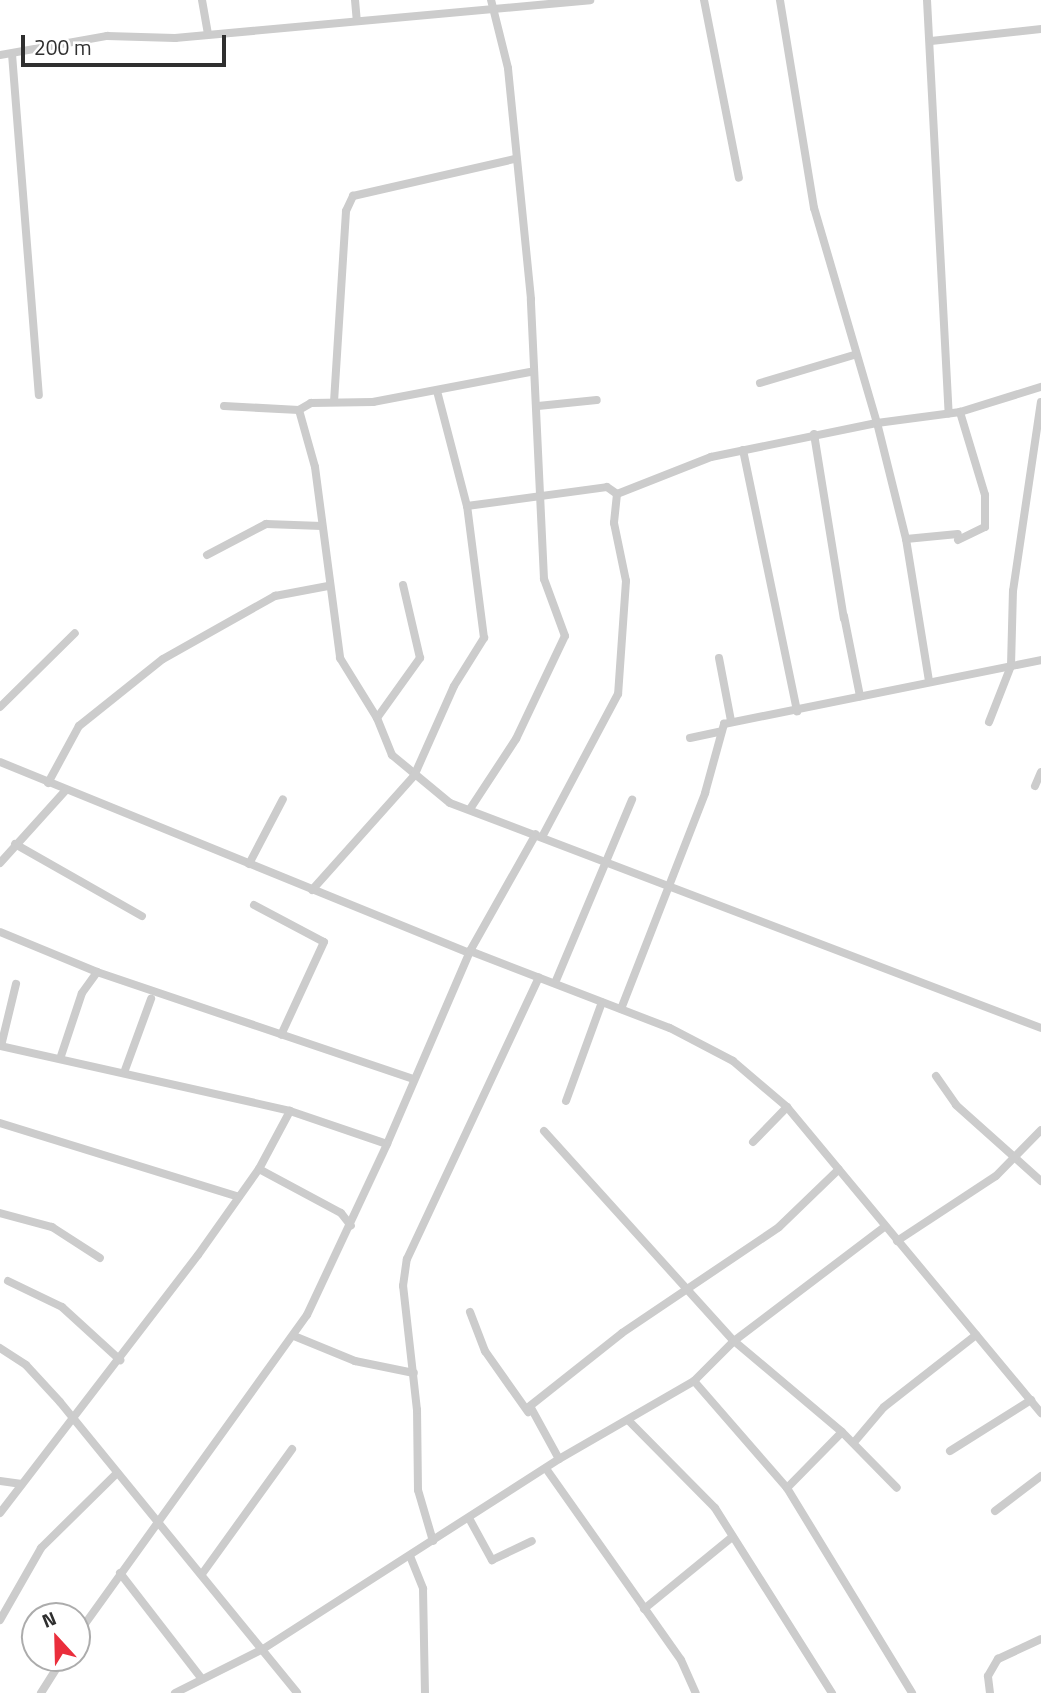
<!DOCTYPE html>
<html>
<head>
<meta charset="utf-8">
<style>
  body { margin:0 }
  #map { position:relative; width:1041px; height:1693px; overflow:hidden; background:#fff; font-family:"Titillium Web",sans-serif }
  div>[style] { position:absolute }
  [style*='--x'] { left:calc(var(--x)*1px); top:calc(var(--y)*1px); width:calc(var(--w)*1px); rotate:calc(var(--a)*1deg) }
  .minor>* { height:8px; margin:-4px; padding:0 4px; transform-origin:4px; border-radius:4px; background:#ccc }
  span { translate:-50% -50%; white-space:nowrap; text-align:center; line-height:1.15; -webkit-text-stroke:7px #fff; paint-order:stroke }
  .north { position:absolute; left:21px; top:1602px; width:70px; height:70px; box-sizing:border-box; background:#fff; border:2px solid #acacac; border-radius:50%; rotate:338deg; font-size:19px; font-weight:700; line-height:28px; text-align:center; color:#2f2f2f }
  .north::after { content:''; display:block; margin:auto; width:24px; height:32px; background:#ea2e3c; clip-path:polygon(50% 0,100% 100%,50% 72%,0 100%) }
  .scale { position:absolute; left:21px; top:35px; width:205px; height:32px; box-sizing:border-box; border:4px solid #2f2f2f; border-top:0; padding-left:9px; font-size:21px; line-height:24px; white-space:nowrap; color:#2f2f2f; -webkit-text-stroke:5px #fff; paint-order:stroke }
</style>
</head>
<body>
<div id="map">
  <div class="minor">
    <i style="--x:202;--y:0;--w:35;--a:80"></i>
    <i style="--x:355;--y:0;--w:21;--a:85"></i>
    <i style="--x:704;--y:0;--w:181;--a:78.9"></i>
    <i style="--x:927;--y:0;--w:414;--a:87"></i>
    <i style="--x:931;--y:41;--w:111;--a:-6.2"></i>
    <i style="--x:12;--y:54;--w:342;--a:85.5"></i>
    <i style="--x:0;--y:55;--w:109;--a:-10.1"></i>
    <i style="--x:107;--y:36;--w:68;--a:1.7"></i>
    <i style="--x:175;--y:38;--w:417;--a:-5.2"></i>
    <i style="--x:530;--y:372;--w:160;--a:169.2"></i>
    <i style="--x:373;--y:402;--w:62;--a:179.1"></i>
    <i style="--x:311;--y:403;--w:14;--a:150"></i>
    <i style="--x:299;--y:410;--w:59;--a:74.3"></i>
    <i style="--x:315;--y:467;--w:193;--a:82.5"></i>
    <i style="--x:340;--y:658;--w:70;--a:58.3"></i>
    <i style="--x:377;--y:718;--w:40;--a:68"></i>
    <i style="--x:392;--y:755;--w:75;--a:39.6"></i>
    <i style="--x:450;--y:803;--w:632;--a:20.84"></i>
    <i style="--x:760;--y:383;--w:98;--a:-16.6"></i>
    <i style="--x:437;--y:391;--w:119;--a:75.4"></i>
    <i style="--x:334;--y:402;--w:191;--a:-86.4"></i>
    <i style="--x:346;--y:211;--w:17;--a:-65"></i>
    <i style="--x:353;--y:196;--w:166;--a:-12.9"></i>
    <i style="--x:224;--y:406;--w:75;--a:3.1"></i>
    <i style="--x:538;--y:406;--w:59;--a:-5.8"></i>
    <i style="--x:814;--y:434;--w:187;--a:80.8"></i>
    <i style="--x:743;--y:450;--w:267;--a:78.3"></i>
    <i style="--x:617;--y:494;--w:101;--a:-21.5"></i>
    <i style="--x:711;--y:457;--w:169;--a:-11.6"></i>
    <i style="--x:877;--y:423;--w:224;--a:-106.3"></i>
    <i style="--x:814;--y:208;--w:211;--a:-99.3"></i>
    <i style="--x:906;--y:539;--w:52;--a:-5.5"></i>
    <i style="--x:958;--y:540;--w:30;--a:-26"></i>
    <i style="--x:985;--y:527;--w:32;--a:-90"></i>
    <i style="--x:985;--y:495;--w:87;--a:-106.8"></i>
    <i style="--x:207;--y:555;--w:67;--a:-27.7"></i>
    <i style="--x:266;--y:524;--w:56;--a:2"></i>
    <i style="--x:844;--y:616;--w:82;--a:78.7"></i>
    <i style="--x:719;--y:658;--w:64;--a:79.2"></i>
    <i style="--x:929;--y:681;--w:144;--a:-99.2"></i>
    <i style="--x:906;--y:539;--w:120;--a:-104"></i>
    <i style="--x:877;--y:423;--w:84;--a:-7.5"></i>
    <i style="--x:960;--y:412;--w:85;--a:-17.2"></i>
    <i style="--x:0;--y:707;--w:105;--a:-44.6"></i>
    <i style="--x:377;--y:718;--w:74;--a:-54.4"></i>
    <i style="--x:420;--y:658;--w:75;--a:-103.1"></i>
    <i style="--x:989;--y:722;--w:60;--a:-68.6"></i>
    <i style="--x:1011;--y:666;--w:75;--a:-88.5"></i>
    <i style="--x:1013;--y:591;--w:191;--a:-81.6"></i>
    <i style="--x:690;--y:738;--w:30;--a:-12"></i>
    <i style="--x:0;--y:762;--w:504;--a:22.14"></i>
    <i style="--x:48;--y:783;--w:65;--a:-61.5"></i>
    <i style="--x:79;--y:726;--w:107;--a:-38.6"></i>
    <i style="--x:163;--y:659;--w:129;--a:-29.4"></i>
    <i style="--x:275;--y:596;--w:54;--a:-10.7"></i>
    <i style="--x:1035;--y:786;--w:15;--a:-67"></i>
    <i style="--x:470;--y:809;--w:84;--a:-56.7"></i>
    <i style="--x:516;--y:739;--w:114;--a:-64.6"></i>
    <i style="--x:565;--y:636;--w:61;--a:-110.2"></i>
    <i style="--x:544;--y:579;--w:280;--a:-92.7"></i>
    <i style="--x:531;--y:299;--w:232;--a:-95.7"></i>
    <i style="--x:508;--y:68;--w:70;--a:-104"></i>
    <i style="--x:15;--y:844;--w:146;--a:29.6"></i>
    <i style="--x:0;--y:863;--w:98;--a:-47.9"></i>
    <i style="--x:249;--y:864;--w:73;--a:-62.4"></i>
    <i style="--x:312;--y:890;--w:153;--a:-48.2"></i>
    <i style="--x:414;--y:776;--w:98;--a:-66"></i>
    <i style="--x:454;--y:686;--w:57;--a:-58"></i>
    <i style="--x:484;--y:638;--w:133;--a:-97.3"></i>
    <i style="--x:467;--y:506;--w:141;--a:-7.7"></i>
    <i style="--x:607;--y:487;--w:12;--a:35"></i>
    <i style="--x:617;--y:494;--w:29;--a:96"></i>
    <i style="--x:614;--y:523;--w:59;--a:78.3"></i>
    <i style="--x:626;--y:581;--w:113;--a:94"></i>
    <i style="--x:618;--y:694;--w:162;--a:118"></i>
    <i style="--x:254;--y:905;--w:79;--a:27.9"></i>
    <i style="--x:324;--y:942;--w:102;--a:114.8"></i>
    <i style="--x:0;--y:932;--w:105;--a:22.4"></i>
    <i style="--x:97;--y:972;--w:334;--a:18.7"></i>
    <i style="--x:470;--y:951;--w:134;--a:-60.6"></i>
    <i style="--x:555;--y:983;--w:199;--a:-67.2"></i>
    <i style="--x:621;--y:1009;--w:232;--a:-68.7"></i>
    <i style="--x:705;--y:793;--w:72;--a:-74.6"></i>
    <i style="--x:724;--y:724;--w:323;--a:-11.4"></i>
    <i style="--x:0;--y:1046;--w:297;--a:12.6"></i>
    <i style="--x:1;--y:1046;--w:64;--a:-76.4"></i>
    <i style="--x:61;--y:1056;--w:66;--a:-71.6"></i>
    <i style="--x:82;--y:993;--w:26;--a:-54"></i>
    <i style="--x:125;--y:1070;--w:76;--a:-69.9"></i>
    <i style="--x:936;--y:1076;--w:35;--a:55"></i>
    <i style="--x:956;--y:1105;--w:114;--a:41.8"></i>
    <i style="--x:566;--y:1101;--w:105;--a:-70"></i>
    <i style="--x:0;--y:1123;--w:250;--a:17.2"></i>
    <i style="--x:544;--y:1131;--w:283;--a:47.9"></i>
    <i style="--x:734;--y:1341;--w:141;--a:40.1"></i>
    <i style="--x:753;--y:1142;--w:49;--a:-45.8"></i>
    <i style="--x:259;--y:1169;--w:93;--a:28.2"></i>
    <i style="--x:341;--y:1213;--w:16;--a:52"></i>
    <i style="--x:0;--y:1213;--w:54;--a:15.1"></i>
    <i style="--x:52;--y:1227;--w:57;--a:32.9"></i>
    <i style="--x:897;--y:1241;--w:118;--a:-33.3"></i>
    <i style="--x:996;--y:1176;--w:64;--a:-45.6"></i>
    <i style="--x:8;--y:1281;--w:60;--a:25.7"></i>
    <i style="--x:62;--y:1307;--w:79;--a:42.4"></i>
    <i style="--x:470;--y:1312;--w:42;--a:69"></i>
    <i style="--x:485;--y:1351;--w:75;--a:54.8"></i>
    <i style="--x:294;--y:1336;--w:66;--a:22.3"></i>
    <i style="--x:355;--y:1361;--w:60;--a:11.5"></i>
    <i style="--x:0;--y:1348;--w:31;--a:33"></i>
    <i style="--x:26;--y:1365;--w:50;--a:47.4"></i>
    <i style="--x:60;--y:1402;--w:375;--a:50.8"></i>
    <i style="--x:694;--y:1381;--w:142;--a:49"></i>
    <i style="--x:787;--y:1488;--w:240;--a:58.6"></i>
    <i style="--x:629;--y:1421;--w:122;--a:45.3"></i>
    <i style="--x:715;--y:1508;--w:219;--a:57.7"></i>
    <i style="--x:856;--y:1440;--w:43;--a:-49.7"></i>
    <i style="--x:884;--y:1407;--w:117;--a:-38"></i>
    <i style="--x:950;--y:1451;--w:96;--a:-32.2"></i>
    <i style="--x:559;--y:1459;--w:60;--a:-118.7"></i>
    <i style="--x:530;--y:1406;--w:117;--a:-38.4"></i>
    <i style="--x:622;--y:1333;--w:189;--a:-34"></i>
    <i style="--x:779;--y:1227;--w:83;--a:-44"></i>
    <i style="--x:547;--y:1470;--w:232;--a:54.8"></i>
    <i style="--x:681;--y:1660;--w:36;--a:66"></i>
    <i style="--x:0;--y:1481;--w:22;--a:8"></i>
    <i style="--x:787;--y:1488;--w:78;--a:-45.5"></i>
    <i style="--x:842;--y:1432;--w:78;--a:45.5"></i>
    <i style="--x:995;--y:1511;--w:58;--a:-37.3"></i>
    <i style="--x:0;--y:1513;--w:325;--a:-52.5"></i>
    <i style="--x:198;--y:1255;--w:105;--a:-54.7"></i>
    <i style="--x:259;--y:1169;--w:66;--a:-61.9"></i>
    <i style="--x:290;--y:1111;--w:102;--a:18.8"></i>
    <i style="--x:387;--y:1144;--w:210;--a:-66.7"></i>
    <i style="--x:470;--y:951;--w:214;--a:21.1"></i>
    <i style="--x:670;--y:1028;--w:71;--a:27.6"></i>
    <i style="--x:733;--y:1061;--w:71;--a:40.4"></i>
    <i style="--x:787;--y:1107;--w:398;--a:50.3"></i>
    <i style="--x:470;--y:1520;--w:46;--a:61.2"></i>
    <i style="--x:492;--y:1560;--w:44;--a:-25.4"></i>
    <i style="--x:433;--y:1541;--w:53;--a:-106.4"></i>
    <i style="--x:418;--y:1490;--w:80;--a:-90.7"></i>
    <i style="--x:417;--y:1410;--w:125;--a:-96.4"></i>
    <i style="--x:403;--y:1286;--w:27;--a:-82"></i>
    <i style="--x:407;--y:1259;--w:311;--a:-64.9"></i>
    <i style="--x:410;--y:1556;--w:35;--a:68"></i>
    <i style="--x:423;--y:1589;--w:104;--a:88.9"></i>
    <i style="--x:120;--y:1573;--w:134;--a:52.3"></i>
    <i style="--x:202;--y:1574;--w:154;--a:-54.2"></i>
    <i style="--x:644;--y:1609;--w:112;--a:-39.2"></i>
    <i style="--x:0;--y:1620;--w:83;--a:-60.3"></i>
    <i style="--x:41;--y:1548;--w:107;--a:-44.6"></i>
    <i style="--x:77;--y:1635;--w:394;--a:-54.3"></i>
    <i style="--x:307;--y:1315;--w:189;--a:-64.9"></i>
    <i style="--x:41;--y:1693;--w:41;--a:-57.8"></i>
    <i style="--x:175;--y:1693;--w:98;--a:-26.6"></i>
    <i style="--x:263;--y:1649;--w:352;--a:-32.7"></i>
    <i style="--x:559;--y:1459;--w:156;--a:-30"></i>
    <i style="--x:694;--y:1381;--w:57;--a:-45"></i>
    <i style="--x:734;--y:1341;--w:188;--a:-37.2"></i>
    <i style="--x:990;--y:1693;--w:17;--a:-97"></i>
    <i style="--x:988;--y:1676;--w:20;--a:-60"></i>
    <i style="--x:998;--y:1659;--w:47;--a:-24.9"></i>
  </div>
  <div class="north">N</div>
  <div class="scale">200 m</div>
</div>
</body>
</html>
